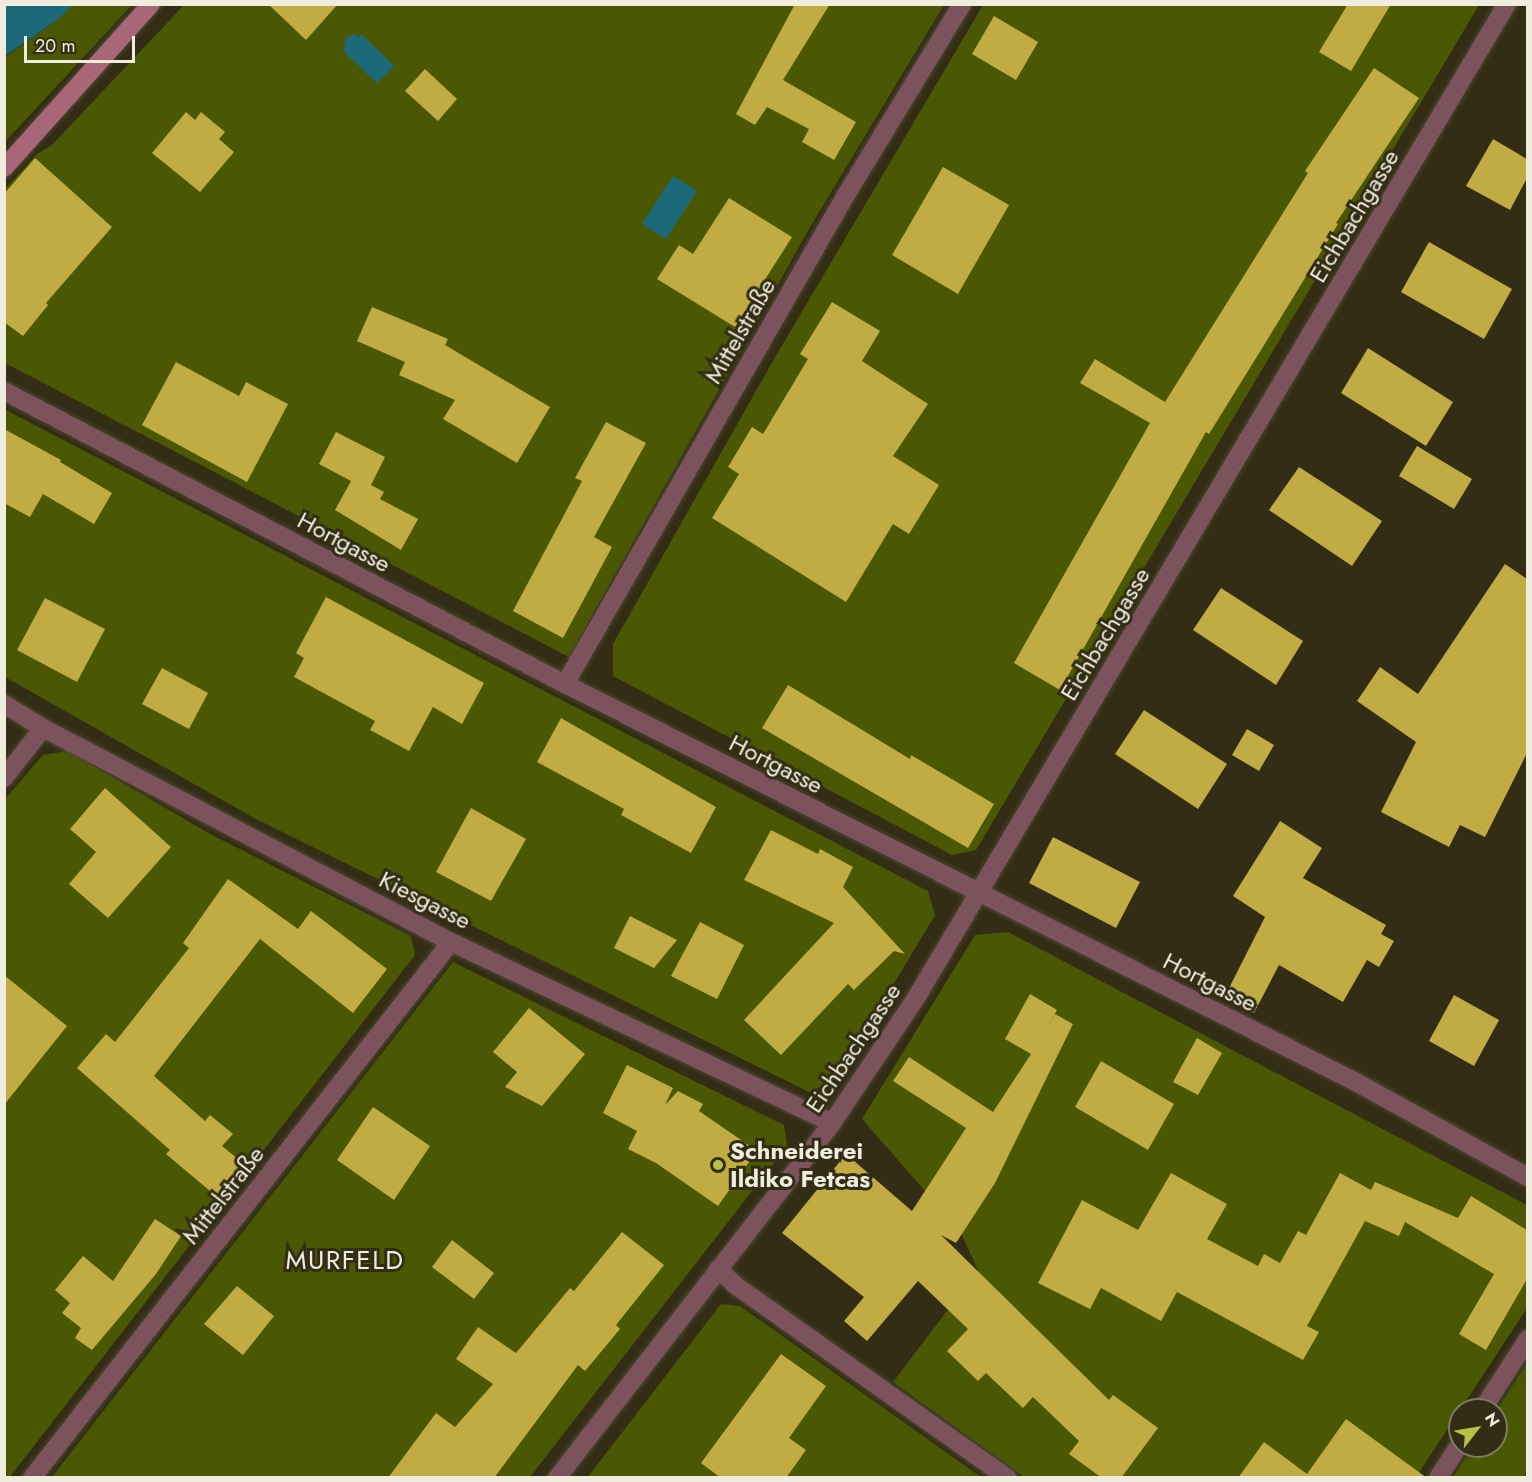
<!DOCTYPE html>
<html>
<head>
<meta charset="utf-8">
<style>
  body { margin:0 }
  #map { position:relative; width:1532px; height:1482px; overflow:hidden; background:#322d14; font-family:Jost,sans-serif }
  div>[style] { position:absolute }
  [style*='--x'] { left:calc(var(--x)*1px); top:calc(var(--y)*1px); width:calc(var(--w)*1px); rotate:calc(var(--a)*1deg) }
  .green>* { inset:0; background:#4a5803 }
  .water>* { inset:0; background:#1c6979 }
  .building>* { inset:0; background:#c0ac42 }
  .roads { filter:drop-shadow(0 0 2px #4d4830) drop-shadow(0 0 2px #4d4830) }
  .street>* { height:18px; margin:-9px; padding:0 9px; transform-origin:9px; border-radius:9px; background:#7c535d }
  .secondary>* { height:18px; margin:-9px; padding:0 9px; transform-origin:9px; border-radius:9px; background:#a86778 }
  .dots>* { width:16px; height:16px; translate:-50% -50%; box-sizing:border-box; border:3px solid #322d14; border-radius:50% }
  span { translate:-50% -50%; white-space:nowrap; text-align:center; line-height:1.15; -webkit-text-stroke:6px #322d14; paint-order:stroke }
  .street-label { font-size:24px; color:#f0edde }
  .poi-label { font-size:24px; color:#f0edde; font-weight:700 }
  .left { translate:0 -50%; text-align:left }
  .neighbourhood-label { font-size:26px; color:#f0edde; letter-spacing:1.5px }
  .frame { position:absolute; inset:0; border:6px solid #f0edde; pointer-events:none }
  .north { position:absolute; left:1448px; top:1398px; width:60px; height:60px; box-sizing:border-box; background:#322d14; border:2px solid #7e7a65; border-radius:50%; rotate:59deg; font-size:16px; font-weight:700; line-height:24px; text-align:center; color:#f0edde }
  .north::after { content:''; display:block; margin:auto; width:21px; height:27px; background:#b7c148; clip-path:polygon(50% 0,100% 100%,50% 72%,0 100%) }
  .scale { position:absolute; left:24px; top:36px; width:111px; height:27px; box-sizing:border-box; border:3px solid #f0edde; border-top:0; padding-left:8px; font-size:18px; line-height:21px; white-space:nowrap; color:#f0edde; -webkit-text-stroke:4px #322d14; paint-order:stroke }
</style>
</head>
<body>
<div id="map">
  <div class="green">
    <i style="clip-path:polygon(73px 5px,132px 5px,5px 142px,5px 57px,60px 18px)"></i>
    <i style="clip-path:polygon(184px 5px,944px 5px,812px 224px,569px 657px,5px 363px,4px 190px,37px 154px,52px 145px)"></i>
    <i style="clip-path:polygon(983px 5px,1479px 5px,976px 850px,952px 855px,613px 676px,613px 644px,774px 359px)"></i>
    <i style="clip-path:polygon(4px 409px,928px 891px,935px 915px,837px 1079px,809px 1092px,254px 818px,5px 677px)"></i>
    <i style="clip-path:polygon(68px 751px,212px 835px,411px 936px,415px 955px,9px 1478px,4px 1477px,4px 800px,43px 755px)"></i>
    <i style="clip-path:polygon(1008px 932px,1527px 1205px,1527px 1308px,1416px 1477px,1024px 1477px,893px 1382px,978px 1270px,960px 1231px,862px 1119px,975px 935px)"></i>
    <i style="clip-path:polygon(453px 962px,784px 1125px,787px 1146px,530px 1477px,51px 1478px)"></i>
    <i style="clip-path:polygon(721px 1304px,740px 1306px,981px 1477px,587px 1478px)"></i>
    <i style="clip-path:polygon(1527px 1363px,1527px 1477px,1453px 1477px,1473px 1446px,1496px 1446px,1496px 1411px)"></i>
  </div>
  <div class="water">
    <i style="clip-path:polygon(5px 4px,73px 4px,73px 5px,60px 18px,5px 56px)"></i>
    <i style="clip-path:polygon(354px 34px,359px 37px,361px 34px,394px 66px,377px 83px,344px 52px,345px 39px)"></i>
    <i style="clip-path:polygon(673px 176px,697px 191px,666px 239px,642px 224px)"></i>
  </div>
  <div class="building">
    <i style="clip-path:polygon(268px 4px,338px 4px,306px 40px)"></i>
    <i style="clip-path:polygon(795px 4px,830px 4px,783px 80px,856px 122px,834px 160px,802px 142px,809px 129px,767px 107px,755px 125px,736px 114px)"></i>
    <i style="clip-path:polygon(1348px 4px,1391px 4px,1351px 71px,1319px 52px)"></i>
    <i style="clip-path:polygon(994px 16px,1038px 42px,1016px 80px,972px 54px)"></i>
    <i style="clip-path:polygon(1374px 68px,1419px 98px,1336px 223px,1338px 224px,1261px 350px,1209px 434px,1206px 432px,1060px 690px,1014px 663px,1150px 423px,1080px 383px,1095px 359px,1165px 402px,1308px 173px,1305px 171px)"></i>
    <i style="clip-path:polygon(425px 69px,457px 99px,438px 121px,405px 91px)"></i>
    <i style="clip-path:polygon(186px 112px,195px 120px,201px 112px,225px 132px,219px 139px,234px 152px,200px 192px,152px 153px)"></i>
    <i style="clip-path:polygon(1493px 139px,1527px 159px,1527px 178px,1510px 210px,1466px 186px)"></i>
    <i style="clip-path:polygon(35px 158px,112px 227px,46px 303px,48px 305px,23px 336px,4px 322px,4px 194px)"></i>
    <i style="clip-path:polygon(943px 167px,1009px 205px,958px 294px,892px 255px)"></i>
    <i style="clip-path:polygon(729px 198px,792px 237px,735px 327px,657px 279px,679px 245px,693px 254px)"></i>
    <i style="clip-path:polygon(1429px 242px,1512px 289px,1484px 339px,1401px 292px)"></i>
    <i style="clip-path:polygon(832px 302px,880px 331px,862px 361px,928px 404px,893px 456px,939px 485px,909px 534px,893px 524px,846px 602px,712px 518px,739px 474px,728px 467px,752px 427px,763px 434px,808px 359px,800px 354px)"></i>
    <i style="clip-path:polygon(372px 307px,448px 339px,445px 345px,550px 407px,517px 463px,443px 419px,455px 400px,399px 375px,405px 362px,357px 341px)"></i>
    <i style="clip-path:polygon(1368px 348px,1453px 402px,1426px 446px,1341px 393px)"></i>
    <i style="clip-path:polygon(176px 362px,239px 396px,246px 382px,288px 404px,247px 482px,142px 425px)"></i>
    <i style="clip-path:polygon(606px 422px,646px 443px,594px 537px,612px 547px,563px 638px,513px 611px,582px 481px,575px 478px)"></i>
    <i style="clip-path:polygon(4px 429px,61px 460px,60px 462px,112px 493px,94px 524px,43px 494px,30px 517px,4px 503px)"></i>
    <i style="clip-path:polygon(336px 432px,385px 457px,371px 485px,384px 492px,380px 499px,418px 519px,401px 550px,335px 510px,351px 481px,319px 464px)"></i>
    <i style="clip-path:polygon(1417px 446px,1472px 479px,1454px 509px,1399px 476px)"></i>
    <i style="clip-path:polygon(1299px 467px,1382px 521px,1352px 566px,1269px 510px)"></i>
    <i style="clip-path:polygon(1505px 564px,1527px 579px,1527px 753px,1485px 837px,1460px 825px,1449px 847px,1381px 812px,1416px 742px,1357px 701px,1380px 667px,1418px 694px)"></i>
    <i style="clip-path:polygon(1221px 588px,1303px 641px,1276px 685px,1193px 630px)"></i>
    <i style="clip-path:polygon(326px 597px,484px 683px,462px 724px,433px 707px,409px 751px,370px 730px,375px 721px,294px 677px,304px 658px,296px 653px)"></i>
    <i style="clip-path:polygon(45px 598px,105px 629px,77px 682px,17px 650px)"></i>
    <i style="clip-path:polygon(162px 668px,208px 693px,189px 729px,142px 704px)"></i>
    <i style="clip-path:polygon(788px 685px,910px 759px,911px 755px,994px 804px,968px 848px,762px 728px)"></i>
    <i style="clip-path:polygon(1144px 710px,1227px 764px,1198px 809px,1115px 754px)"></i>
    <i style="clip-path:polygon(561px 718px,716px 807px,691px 853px,621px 815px,624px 809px,537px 762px)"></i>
    <i style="clip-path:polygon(1247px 729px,1274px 745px,1259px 771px,1232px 755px)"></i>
    <i style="clip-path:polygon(105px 788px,171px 847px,108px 918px,69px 884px,96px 852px,70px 829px)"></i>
    <i style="clip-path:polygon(471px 808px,526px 839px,491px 901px,436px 872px)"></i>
    <i style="clip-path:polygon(1280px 821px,1322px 848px,1303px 878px,1386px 925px,1381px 934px,1394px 941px,1379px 967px,1367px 960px,1343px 1002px,1279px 965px,1254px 1013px,1224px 998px,1265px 917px,1233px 896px)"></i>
    <i style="clip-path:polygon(771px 830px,818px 854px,820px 849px,853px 867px,843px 887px,905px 954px,894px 951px,854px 990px,848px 984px,781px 1055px,744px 1020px,834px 923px,744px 880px)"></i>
    <i style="clip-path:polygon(1053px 837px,1140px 882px,1116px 928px,1029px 883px)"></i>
    <i style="clip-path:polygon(228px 879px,298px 929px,311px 911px,387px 969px,353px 1013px,260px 939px,154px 1076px,205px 1121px,210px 1115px,233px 1134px,222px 1146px,243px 1163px,216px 1196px,166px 1154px,170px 1150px,77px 1068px,106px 1034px,115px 1042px,189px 948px,183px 943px)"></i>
    <i style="clip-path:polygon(630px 916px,677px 940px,654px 968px,614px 948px)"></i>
    <i style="clip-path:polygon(700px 922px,744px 945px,717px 999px,671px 976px)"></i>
    <i style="clip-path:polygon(4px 975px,67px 1026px,4px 1105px)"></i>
    <i style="clip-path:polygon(1030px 994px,1057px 1010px,1046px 1029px,1055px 1014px,1073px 1024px,995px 1183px,956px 1243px,941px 1235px,1109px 1400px,1113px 1395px,1158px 1428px,1121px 1478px,1102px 1478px,1069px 1454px,1079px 1441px,1033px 1397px,1023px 1408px,986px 1373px,978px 1381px,947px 1351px,968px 1329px,918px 1281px,867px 1341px,844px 1321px,864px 1297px,782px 1233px,846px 1154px,912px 1211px,966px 1128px,893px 1081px,909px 1057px,993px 1112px,1031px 1054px,1005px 1039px)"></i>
    <i style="clip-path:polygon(1454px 995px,1499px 1020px,1474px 1066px,1429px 1041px)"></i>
    <i style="clip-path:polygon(529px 1008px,585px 1054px,542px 1106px,505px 1087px,517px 1072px,493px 1052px)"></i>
    <i style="clip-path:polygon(1197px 1038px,1222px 1053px,1198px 1095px,1173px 1082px)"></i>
    <i style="clip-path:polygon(1101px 1061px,1174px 1104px,1148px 1150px,1075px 1107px)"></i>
    <i style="clip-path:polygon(627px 1065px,673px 1088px,665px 1105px,678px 1091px,703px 1104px,699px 1111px,757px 1151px,718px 1206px,656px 1163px,628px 1149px,637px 1131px,603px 1113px)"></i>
    <i style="clip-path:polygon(373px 1107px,430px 1146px,394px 1200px,337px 1160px)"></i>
    <i style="clip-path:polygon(1171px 1173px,1227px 1204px,1207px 1239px,1258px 1266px,1264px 1254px,1280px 1263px,1298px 1231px,1306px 1235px,1340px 1173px,1371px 1190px,1375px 1182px,1458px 1218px,1471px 1196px,1527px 1230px,1527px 1279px,1486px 1350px,1459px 1334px,1494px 1274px,1405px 1222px,1399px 1236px,1365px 1221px,1307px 1326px,1319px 1332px,1303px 1360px,1177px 1292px,1161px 1321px,1101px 1288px,1090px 1309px,1038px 1283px,1082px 1200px,1138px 1230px)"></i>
    <i style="clip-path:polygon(155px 1219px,181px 1236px,156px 1274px,92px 1350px,75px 1338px,81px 1328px,62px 1313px,70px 1303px,55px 1290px,83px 1256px,113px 1281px)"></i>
    <i style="clip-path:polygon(622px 1232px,664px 1265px,616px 1325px,620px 1329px,585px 1371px,578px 1365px,494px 1478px,388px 1478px,436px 1413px,455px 1427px,493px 1384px,456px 1359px,478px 1327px,516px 1353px,570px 1288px,574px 1291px)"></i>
    <i style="clip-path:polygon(452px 1240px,494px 1273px,474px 1299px,432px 1267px)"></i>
    <i style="clip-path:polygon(237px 1286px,274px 1316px,243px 1355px,204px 1324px)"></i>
    <i style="clip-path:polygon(781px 1354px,826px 1386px,789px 1438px,806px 1450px,786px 1478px,721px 1478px,701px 1463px)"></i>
    <i style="clip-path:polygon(1346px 1419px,1427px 1478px,1238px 1478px,1264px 1442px,1307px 1474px)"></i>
  </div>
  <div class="roads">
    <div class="street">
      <i style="--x:4;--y:391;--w:633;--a:27.58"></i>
      <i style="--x:565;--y:684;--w:883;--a:26.71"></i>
      <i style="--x:1354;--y:1081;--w:199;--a:28.9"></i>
      <i style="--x:565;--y:684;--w:564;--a:-60.12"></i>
      <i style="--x:846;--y:195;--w:223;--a:-58.7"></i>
      <i style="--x:4;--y:704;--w:46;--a:31.6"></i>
      <i style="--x:43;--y:728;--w:461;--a:27.7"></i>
      <i style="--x:451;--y:942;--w:422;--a:25.4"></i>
      <i style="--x:4;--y:778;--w:63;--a:-52"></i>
      <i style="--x:718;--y:1269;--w:23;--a:43"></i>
      <i style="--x:735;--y:1285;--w:334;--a:35.3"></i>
      <i style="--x:1482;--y:1410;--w:85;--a:-57.1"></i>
      <i style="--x:32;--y:1478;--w:680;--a:-51.98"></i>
      <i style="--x:557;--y:1478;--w:449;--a:-52.2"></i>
      <i style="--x:832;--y:1123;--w:151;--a:-56.1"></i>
      <i style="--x:916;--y:998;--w:1156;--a:-59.27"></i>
      <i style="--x:1438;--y:1478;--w:40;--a:-57.1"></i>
    </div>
    <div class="secondary">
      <i style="--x:4;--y:168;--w:220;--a:-48.1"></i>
    </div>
  </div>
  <div class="dots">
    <i style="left:718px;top:1165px;background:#b7c148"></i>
  </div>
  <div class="street-label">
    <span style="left:1354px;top:216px;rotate:-59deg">Eichbachgasse</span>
    <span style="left:740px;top:331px;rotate:-60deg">Mittelstraße</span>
    <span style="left:344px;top:542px;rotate:28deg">Hortgasse</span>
    <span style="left:1105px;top:634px;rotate:-59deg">Eichbachgasse</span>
    <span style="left:776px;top:764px;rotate:27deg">Hortgasse</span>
    <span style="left:425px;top:900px;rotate:27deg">Kiesgasse</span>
    <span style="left:1210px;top:982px;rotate:27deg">Hortgasse</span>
    <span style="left:853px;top:1048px;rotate:-56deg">Eichbachgasse</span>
    <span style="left:223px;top:1195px;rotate:-52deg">Mittelstraße</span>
  </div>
  <div class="poi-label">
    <span class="left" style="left:730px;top:1165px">Schneiderei<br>Ildiko Fetcas</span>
  </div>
  <div class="neighbourhood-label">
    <span style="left:345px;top:1261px">MURFELD</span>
  </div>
  <div class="frame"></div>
  <div class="north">N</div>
  <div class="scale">20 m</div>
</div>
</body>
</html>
